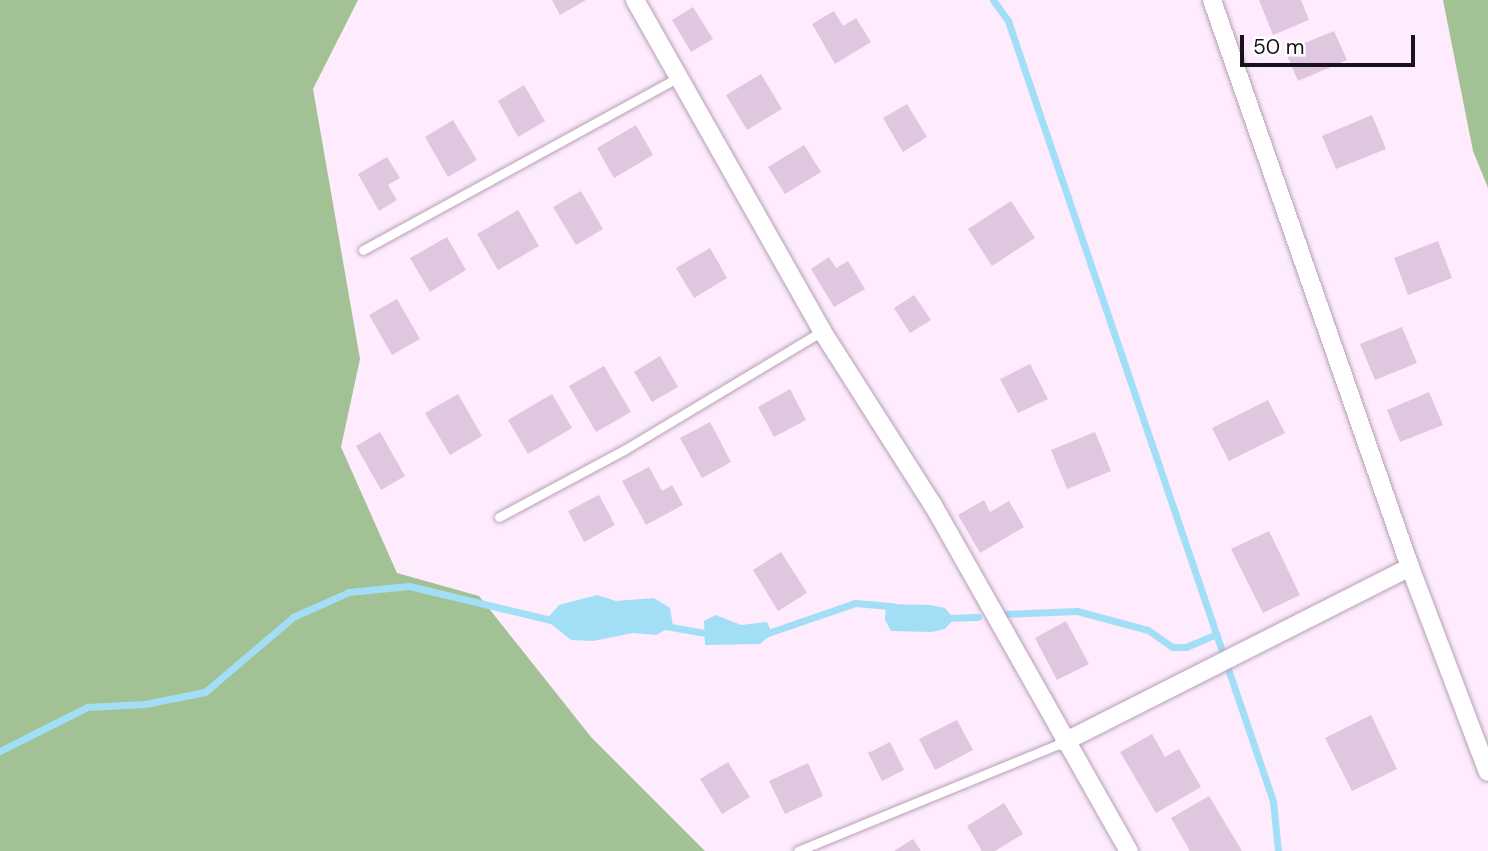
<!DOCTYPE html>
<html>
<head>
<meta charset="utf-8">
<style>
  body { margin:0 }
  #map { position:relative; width:1488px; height:851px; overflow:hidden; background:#feebfe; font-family:"DM Sans",sans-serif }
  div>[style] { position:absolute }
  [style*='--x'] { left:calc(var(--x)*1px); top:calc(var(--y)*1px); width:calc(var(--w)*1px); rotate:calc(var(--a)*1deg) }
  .forest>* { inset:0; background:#a2c195 }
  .water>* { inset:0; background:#a2dff7 }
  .stream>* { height:7px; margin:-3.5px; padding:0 3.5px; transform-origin:3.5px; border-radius:3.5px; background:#a2dff7 }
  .building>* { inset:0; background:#dfc7df }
  .roads { filter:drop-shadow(0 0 2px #b69fb6) drop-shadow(0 0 2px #b69fb6) }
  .service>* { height:9px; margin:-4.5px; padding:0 4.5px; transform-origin:4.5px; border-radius:4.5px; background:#fff }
  .minor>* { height:18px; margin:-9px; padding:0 9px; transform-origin:9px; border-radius:9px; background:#fff }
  span { translate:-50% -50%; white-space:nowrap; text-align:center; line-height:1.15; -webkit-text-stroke:7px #fff; paint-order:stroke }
  .scale { position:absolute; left:1240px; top:35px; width:175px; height:32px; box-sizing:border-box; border:4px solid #1a121a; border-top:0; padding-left:9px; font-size:21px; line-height:24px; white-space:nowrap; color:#1a121a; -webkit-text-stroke:5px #fff; paint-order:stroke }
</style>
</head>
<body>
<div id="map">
  <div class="forest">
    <i style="clip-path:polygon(0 0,358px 0,313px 89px,360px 359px,341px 447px,397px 573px,479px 596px,591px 737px,705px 851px,0 851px)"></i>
    <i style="clip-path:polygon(1443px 0,1488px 0,1488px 188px,1473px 151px)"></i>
  </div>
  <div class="water">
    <i style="clip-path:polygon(597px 595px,616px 601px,654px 598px,670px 608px,673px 626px,656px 635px,633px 633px,593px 641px,571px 640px,546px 620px,559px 605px)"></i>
    <i style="clip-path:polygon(886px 604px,930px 605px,945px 608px,954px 619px,945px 629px,932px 632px,891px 631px,885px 620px)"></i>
    <i style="clip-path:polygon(716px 615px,741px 625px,767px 622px,772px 634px,760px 644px,705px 645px,704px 621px)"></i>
  </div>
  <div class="stream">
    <i style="--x:993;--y:0;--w:26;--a:54"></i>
    <i style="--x:1008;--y:21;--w:824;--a:71.24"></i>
    <i style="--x:1273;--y:801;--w:50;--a:84.3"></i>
    <i style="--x:1004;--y:614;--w:73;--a:-2.4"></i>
    <i style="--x:1077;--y:611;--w:73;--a:15"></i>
    <i style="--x:1148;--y:630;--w:29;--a:35"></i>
    <i style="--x:1172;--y:647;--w:14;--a:0"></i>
    <i style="--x:1186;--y:647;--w:33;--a:-23"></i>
    <i style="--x:946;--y:618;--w:32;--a:-2"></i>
    <i style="--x:665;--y:626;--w:47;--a:9.9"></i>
    <i style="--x:765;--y:634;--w:95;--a:-19"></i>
    <i style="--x:855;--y:603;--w:38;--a:5"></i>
    <i style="--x:0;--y:751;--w:97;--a:-26.8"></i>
    <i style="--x:87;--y:707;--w:58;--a:-3"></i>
    <i style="--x:145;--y:704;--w:61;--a:-11.3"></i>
    <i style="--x:205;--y:692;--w:116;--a:-40.4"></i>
    <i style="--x:293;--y:617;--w:61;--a:-24.1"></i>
    <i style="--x:349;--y:592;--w:60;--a:-5.7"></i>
    <i style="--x:409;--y:586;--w:150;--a:13.5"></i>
  </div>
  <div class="building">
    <i style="clip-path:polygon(552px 0,586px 0,560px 15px)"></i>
    <i style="clip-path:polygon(1259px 0,1301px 0,1309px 20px,1273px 35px)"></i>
    <i style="clip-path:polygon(693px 7px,713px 39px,691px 52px,672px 20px)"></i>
    <i style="clip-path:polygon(834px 11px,843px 26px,856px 18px,871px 42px,835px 64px,812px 24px)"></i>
    <i style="clip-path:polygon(1334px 31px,1347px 60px,1298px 81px,1285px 51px)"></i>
    <i style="clip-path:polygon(761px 74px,782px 109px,747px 130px,726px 95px)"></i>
    <i style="clip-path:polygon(524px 85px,545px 121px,518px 137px,498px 101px)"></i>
    <i style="clip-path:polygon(907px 104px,927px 137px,903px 152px,883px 118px)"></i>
    <i style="clip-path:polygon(1372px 115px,1386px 149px,1336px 169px,1322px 136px)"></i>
    <i style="clip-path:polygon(453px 120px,477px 160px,448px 177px,425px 137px)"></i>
    <i style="clip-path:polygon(636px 125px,653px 155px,614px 178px,597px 148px)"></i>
    <i style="clip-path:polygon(804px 145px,821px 172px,785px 194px,768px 167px)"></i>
    <i style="clip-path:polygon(387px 157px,400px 178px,388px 185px,397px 200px,379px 211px,358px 174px)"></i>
    <i style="clip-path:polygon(581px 191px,603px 229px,576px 245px,553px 207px)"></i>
    <i style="clip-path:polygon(1011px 201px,1035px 238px,992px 266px,968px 229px)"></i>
    <i style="clip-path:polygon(518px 210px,539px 246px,498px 270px,477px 234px)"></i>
    <i style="clip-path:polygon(447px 237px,466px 270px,430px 292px,410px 258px)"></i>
    <i style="clip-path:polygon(1438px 241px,1452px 278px,1408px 295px,1394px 258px)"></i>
    <i style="clip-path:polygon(710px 248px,727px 278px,694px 298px,676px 268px)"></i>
    <i style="clip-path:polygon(829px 257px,836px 268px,848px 261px,865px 289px,834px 307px,811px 269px)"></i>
    <i style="clip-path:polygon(914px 295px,931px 320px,910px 333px,894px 308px)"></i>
    <i style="clip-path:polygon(397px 299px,420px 339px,392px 355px,369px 315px)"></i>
    <i style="clip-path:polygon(1402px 327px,1417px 363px,1375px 380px,1360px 344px)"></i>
    <i style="clip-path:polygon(660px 356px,678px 387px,652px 402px,634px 372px)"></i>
    <i style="clip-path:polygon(1030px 364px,1048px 399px,1018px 413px,1000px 379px)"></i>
    <i style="clip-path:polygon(604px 366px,631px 412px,596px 432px,569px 386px)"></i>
    <i style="clip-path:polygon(790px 389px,806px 420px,774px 437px,758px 407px)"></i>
    <i style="clip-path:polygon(1429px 392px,1443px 425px,1400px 442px,1387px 410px)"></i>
    <i style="clip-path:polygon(458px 394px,482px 436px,450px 455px,425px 413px)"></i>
    <i style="clip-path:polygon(552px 394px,572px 428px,528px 454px,508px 420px)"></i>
    <i style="clip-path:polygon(1268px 400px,1285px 433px,1229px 461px,1212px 428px)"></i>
    <i style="clip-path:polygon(710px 422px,731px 462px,702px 478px,680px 438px)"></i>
    <i style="clip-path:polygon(380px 432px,405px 476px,381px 490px,356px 446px)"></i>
    <i style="clip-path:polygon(1095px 432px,1111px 471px,1067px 489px,1051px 450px)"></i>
    <i style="clip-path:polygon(649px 467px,662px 491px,672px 485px,683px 505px,646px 525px,622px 481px)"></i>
    <i style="clip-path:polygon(599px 495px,615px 525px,584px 542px,568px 511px)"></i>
    <i style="clip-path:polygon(984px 500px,990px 512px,1009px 501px,1024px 527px,980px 553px,958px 515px)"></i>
    <i style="clip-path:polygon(1269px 531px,1300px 595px,1263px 613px,1231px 549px)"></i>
    <i style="clip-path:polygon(781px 552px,807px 593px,778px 611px,753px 570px)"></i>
    <i style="clip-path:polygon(1066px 621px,1089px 664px,1057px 680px,1035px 638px)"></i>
    <i style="clip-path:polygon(1371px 715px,1397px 769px,1352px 791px,1325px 738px)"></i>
    <i style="clip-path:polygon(957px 720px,973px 750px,935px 770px,919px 739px)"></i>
    <i style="clip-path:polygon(1152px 734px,1165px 757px,1179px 749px,1201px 787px,1156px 813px,1120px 752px)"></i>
    <i style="clip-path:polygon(890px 742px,904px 770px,882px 781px,868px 753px)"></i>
    <i style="clip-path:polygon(728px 762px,750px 797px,722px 814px,700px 779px)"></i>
    <i style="clip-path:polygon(808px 763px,823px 796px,785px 814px,769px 781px)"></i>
    <i style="clip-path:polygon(1209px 796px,1242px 851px,1190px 851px,1171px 818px)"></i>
    <i style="clip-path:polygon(1004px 803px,1023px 834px,995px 851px,982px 851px,967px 826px)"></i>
    <i style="clip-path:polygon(913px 839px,921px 851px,894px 851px)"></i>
  </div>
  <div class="roads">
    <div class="service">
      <i style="--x:363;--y:250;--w:358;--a:-28.7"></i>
      <i style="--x:499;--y:517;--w:142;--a:-28.2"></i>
      <i style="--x:624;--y:450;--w:231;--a:-31"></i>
      <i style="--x:798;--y:851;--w:287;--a:-22.3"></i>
    </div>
    <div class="minor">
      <i style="--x:635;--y:0;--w:380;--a:60.5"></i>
      <i style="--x:822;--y:331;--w:206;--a:57.5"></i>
      <i style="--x:933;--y:505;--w:398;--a:60.5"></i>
      <i style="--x:1212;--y:0;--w:601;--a:70.75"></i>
      <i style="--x:1410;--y:567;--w:219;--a:69.2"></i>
      <i style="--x:1064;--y:742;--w:388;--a:-26.8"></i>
    </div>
  </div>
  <div class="scale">50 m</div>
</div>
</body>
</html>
